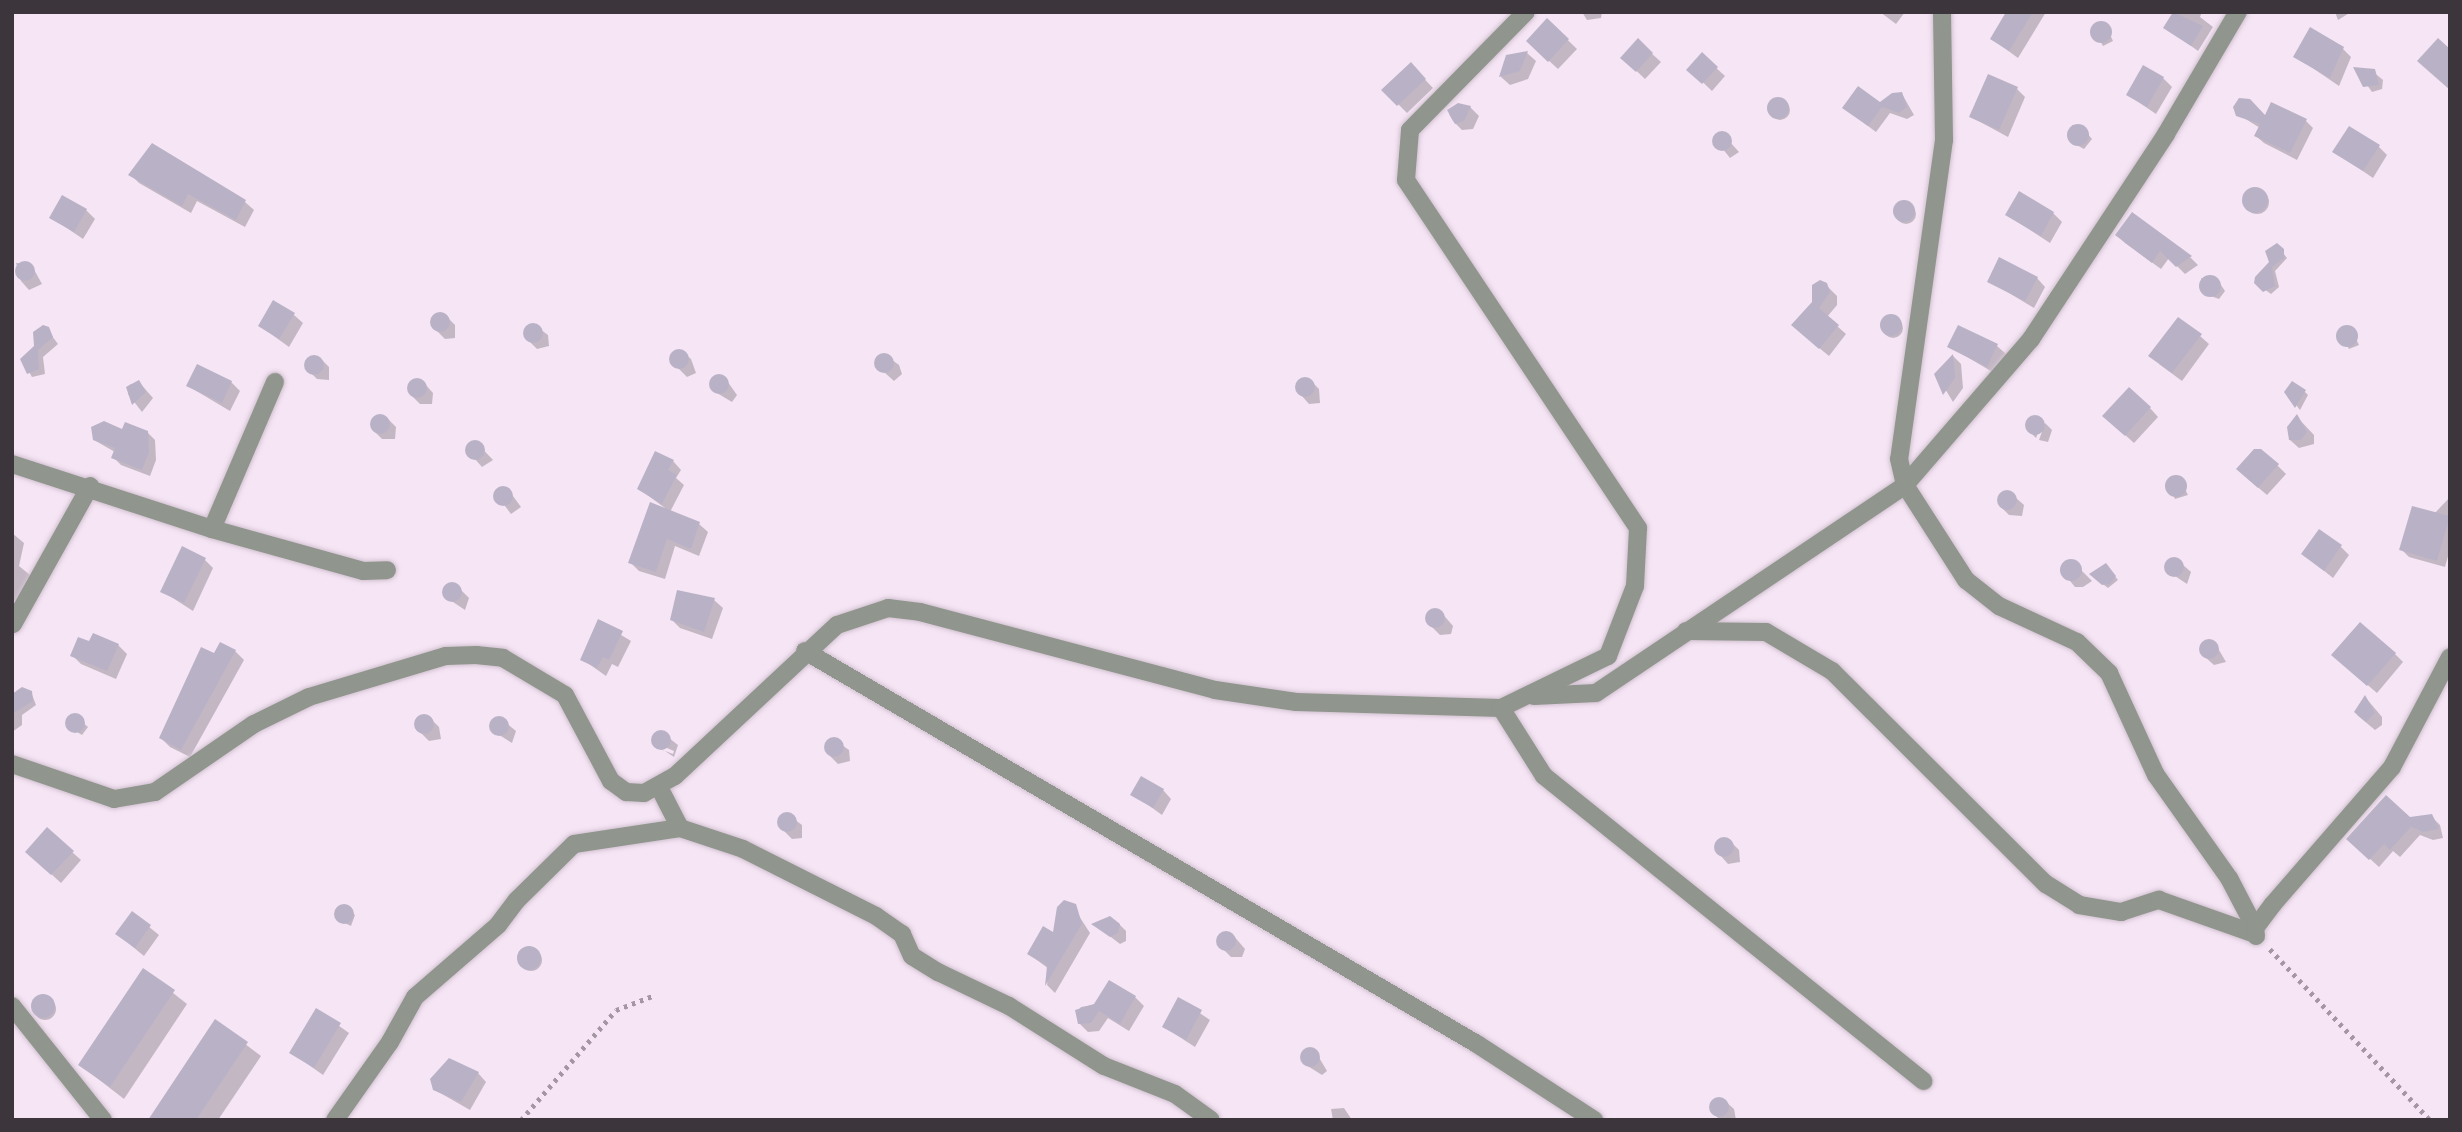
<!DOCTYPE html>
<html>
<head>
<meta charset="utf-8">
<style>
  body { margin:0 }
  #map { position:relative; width:2462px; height:1132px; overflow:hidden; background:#f6e5f5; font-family:Commissioner,sans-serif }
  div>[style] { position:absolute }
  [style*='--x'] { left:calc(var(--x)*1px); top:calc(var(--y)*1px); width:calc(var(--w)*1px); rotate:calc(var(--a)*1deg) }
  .shadow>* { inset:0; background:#0003 }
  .round { border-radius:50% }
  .building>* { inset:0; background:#b9b2c6 }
  .path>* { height:4.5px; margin-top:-2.25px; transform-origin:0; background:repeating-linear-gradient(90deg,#a497a3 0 3.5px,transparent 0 8.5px) }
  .roads { filter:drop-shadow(0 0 2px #d1c2d0) drop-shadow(0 0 2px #d1c2d0) }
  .minor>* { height:18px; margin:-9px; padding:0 9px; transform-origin:9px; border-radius:9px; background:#90958d }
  span { translate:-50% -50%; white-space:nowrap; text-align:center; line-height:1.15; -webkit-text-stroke:5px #fff; paint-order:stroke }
  .frame { position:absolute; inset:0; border:14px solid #3c353b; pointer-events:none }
</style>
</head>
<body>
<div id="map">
  <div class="shadow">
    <i style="clip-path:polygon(1582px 12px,1602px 12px,1601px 18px,1587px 20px)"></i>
    <i style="clip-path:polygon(1880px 12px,1905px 12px,1896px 24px)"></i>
    <i style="clip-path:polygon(2008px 12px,2046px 12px,2018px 58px,1992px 39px)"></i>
    <i style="clip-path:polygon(2175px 12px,2202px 12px,2200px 17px,2213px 27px,2198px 51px,2165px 27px)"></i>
    <i style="clip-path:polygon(2335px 12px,2351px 12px,2338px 20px)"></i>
    <i style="clip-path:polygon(1547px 20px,1577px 49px,1558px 69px,1536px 49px)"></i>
    <i style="clip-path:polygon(2105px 24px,2113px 41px,2103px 46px,2093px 29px)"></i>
    <i style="clip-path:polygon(1638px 41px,1661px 62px,1645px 79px,1622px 57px)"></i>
    <i style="clip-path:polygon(2343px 49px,2351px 57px,2339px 86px,2295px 56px)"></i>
    <i style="clip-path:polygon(1527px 53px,1536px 61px,1528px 79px,1510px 85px,1501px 77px,1508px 57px)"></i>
    <i style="clip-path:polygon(1702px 55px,1725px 76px,1712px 91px,1689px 69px)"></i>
    <i style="clip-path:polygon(1411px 65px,1433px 88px,1407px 113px,1384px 90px)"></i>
    <i style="clip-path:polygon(2356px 69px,2371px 70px,2383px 80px,2382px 89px,2372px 92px)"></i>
    <i style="clip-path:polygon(2163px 78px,2172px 87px,2156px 114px,2128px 95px)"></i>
    <i style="clip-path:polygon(2017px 89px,2025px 97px,2008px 137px,1971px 117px)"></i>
    <i style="clip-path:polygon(1902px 94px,1914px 115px,1907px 119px,1890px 113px,1876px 132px,1844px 108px,1880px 104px)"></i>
    <i class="round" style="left:1770px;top:100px;width:20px;height:20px"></i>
    <i style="clip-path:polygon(1452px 107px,1470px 107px,1479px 116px,1473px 129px,1462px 130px,1453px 121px,1449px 114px)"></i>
    <i style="clip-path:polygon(2236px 113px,2306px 121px,2313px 128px,2297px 160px,2264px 143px,2256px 136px,2260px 128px)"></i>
    <i style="clip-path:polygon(2072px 125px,2082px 127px,2092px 139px,2084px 149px,2071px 142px)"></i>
    <i style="clip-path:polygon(1721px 132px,1739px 152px,1730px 158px,1714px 138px)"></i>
    <i style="clip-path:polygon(153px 145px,245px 202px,254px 210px,245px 227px,197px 201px,191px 213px,139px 183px,131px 175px)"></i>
    <i style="clip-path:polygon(2378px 146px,2387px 155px,2373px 178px,2335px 152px)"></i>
    <i class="round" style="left:2245px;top:190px;width:24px;height:24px"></i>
    <i class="round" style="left:1896px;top:204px;width:20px;height:20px"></i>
    <i style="clip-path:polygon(86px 210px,95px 219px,83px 239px,52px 218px)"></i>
    <i style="clip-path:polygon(2053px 213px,2062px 222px,2050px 243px,2007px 215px)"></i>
    <i style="clip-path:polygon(2132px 214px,2191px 258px,2198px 265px,2185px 274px,2169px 258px,2161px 269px,2125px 243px,2117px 235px)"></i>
    <i style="clip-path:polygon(2280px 249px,2287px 258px,2275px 271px,2279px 287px,2271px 294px,2260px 286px)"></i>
    <i style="clip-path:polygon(16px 263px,31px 264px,42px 284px,29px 290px,21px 281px)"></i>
    <i style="clip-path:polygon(2037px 278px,2045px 287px,2034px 308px,1989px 281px)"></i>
    <i style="clip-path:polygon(2201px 278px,2219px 282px,2225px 291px,2219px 299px,2205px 294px)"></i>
    <i style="clip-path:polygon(1828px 287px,1837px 296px,1837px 305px,1827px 317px,1846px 334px,1829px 356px,1801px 333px)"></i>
    <i style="clip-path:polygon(294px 315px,303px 323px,289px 347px,260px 326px)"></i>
    <i style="clip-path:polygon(446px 316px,455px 325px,455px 338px,445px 339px,436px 330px,434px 318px)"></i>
    <i class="round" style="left:1883px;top:318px;width:20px;height:20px"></i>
    <i style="clip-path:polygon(533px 324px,548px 335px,549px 346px,537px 349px,529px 341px,526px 328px)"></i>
    <i style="clip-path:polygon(46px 328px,58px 344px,43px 357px,45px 374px,32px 377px,22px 360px,36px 347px)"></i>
    <i style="clip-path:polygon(2351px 328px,2359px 345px,2349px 349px,2339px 332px)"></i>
    <i style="clip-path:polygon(2200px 336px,2209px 344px,2182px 381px,2159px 364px)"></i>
    <i style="clip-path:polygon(1997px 346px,2006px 354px,1996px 374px,1950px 347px)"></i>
    <i style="clip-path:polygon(682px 351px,691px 359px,696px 373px,687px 377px,678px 368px,671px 356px)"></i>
    <i style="clip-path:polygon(884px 354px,899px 365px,902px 374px,894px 381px,875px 364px,877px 356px)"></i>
    <i style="clip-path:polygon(1953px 356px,1961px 364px,1963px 388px,1953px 402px,1936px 374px)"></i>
    <i style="clip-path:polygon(307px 359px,321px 359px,329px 367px,329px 380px,317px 379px,308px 370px)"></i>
    <i style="clip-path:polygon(725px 378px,737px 395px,732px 402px,712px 390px,711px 380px)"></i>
    <i style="clip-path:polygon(412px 381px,425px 384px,433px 393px,432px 404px,420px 404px,411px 395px)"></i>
    <i style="clip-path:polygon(1311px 381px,1319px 389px,1320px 403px,1309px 404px,1301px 395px,1298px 383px)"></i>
    <i style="clip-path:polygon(139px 382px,153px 398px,142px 412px,128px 394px,129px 385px)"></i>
    <i style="clip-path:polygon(231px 382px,240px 391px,230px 411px,188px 386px)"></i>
    <i style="clip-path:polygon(2304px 391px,2308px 395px,2300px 410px,2286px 392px)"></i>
    <i style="clip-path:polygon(2150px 408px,2158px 417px,2134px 443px,2113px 424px)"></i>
    <i style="clip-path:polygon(2033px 416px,2043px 421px,2036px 438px,2029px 431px)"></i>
    <i style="clip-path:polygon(375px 417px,387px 418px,396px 427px,395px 439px,382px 439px,373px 430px)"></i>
    <i style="clip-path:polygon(2297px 417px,2314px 435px,2314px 444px,2299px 448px,2290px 440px)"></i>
    <i style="clip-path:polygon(2045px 423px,2052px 430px,2048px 442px,2039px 440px)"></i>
    <i style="clip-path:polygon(123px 431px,147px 432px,155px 440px,156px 460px,150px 476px,121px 465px,113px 457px,115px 452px,94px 440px)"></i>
    <i style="clip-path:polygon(475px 441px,493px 460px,482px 467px,467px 450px)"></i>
    <i style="clip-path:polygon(673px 461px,681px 470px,676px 478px,684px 485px,670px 512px,699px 524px,708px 532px,699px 556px,675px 546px,665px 579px,639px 571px,630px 562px,665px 508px,639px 489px)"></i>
    <i style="clip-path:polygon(2277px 465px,2286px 474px,2267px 495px,2247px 478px)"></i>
    <i style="clip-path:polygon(2180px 479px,2188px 495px,2175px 499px,2168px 484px)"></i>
    <i style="clip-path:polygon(507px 488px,521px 507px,511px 514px,496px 494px)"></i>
    <i style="clip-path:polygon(2002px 494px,2015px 497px,2024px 505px,2022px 516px,2009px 515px,2000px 506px)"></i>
    <i style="clip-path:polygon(2450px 497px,2450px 549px,2445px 567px,2409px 557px,2401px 549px)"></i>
    <i style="clip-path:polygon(12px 533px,24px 543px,19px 566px,36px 580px,18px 603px,12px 599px)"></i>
    <i style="clip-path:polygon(2341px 547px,2349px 555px,2333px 578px,2303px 554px)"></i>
    <i style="clip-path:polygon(205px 560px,213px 568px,193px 611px,162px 591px)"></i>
    <i style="clip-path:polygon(2169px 561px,2182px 564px,2191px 572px,2187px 584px,2166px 570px)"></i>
    <i style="clip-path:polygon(2073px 562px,2092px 581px,2083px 587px,2075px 587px,2061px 570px,2065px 563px)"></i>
    <i style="clip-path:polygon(2109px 569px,2118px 580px,2108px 588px,2095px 578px)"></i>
    <i style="clip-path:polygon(447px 586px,460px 589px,469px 598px,465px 610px,444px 596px)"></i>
    <i style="clip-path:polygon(714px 600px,723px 608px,712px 639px,680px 628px,672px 620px)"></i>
    <i style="clip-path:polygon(1441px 612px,1453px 626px,1451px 634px,1440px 635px,1431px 626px,1429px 613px)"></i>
    <i style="clip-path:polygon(598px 621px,631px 641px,618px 667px,612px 664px,606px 676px,582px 659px)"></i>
    <i style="clip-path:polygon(2215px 643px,2226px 662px,2214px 665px,2205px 657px,2203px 644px)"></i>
    <i style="clip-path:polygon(90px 644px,118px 645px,127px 654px,116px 679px,81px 664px,72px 655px)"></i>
    <i style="clip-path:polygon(235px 651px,244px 660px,190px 757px,170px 747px,161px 738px,215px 656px)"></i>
    <i style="clip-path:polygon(2395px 654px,2403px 662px,2377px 693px,2342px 663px)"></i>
    <i style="clip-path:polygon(31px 692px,36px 705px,22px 715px,22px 725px,12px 732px,12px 705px)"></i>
    <i style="clip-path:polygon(2366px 698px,2382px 717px,2382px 725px,2375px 730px,2357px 715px)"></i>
    <i style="clip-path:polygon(74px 715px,88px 727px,82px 735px,67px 726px)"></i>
    <i style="clip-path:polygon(499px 717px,516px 731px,512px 743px,493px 731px,493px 719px)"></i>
    <i style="clip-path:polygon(430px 718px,439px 727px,441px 739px,429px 741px,420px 732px,418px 720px)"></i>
    <i style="clip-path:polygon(evenodd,660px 731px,678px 745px,674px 757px,653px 743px,660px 731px,660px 745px,674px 751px,673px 754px,660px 749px,660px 745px)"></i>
    <i style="clip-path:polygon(832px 738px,849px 750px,850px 761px,838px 764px,830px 756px,827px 742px)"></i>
    <i style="clip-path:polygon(1163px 790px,1171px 799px,1162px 815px,1133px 794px)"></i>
    <i style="clip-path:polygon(786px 813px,802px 825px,802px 838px,792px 839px,783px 830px,781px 817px)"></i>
    <i style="clip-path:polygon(2431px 816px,2440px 825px,2443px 838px,2433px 840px,2420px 835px,2400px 857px,2393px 851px,2379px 867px,2357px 847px,2410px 819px)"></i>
    <i style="clip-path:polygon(1730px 841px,1739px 850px,1740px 862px,1728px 864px,1720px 855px,1717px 843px)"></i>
    <i style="clip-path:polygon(72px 852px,81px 860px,61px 883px,36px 860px)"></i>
    <i style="clip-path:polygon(1070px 902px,1090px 933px,1055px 993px,1047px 985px,1049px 969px,1029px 954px,1054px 935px,1060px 905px)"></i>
    <i style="clip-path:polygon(344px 906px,355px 915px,351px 926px,338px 920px,338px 908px)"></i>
    <i style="clip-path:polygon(132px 913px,159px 935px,144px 956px,117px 934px)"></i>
    <i style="clip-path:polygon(1117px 922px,1126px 931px,1126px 941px,1120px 944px,1094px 924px)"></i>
    <i style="clip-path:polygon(1233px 935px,1245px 949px,1242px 957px,1231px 957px,1223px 949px,1220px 936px)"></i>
    <i class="round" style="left:520px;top:949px;width:22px;height:22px"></i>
    <i style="clip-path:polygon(144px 970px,187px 1004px,124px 1099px,80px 1065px)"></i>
    <i style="clip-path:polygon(1135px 997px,1144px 1006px,1129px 1031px,1108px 1018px,1099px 1031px,1088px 1032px,1079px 1023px,1076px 1013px,1081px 1007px)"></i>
    <i class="round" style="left:34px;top:998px;width:22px;height:22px"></i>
    <i style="clip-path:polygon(1179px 999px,1210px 1020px,1195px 1047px,1164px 1027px)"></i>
    <i style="clip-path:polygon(317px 1010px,349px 1033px,323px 1075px,292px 1053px)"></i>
    <i style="clip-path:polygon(216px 1022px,261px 1056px,218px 1120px,155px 1120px)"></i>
    <i style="clip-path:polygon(1314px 1049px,1327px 1071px,1322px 1075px,1306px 1065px,1304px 1052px)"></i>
    <i style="clip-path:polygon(478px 1073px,486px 1082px,470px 1110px,435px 1090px)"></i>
    <i style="clip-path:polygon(1725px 1101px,1734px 1109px,1736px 1120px,1720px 1120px,1715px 1115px,1712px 1102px)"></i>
    <i style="clip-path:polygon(1344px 1108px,1352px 1120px,1333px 1120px,1331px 1109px)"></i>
  </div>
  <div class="building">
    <i style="clip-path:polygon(2006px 12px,2033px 12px,2009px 51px,1990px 39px)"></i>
    <i style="clip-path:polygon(2173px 12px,2203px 26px,2191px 46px,2163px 28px)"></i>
    <i style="clip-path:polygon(1547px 18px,1569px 39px,1548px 62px,1526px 41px)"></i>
    <i class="round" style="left:2090px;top:21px;width:22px;height:22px"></i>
    <i style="clip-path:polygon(2310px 27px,2344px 47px,2330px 78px,2293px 57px)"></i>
    <i style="clip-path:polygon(1638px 38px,1653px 53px,1636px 72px,1620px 58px)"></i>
    <i style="clip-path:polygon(2438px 38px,2450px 49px,2450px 90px,2417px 61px)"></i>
    <i style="clip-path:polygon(1528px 51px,1520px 71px,1499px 77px,1506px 55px)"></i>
    <i style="clip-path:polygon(1702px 52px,1718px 67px,1702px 84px,1686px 70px)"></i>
    <i style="clip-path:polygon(1411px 62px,1426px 79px,1397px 106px,1381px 90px)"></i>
    <i style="clip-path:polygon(2143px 65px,2164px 77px,2147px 107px,2126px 95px)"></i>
    <i style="clip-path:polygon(2353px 67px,2375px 69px,2379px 85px,2363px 87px)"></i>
    <i style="clip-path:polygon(1988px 74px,2018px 87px,1999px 130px,1969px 117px)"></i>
    <i style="clip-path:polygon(1858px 86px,1880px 102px,1892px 93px,1902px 92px,1907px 107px,1899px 113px,1882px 107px,1868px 126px,1842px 108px)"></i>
    <i class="round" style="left:1767px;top:97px;width:22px;height:22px"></i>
    <i style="clip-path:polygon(2239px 98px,2250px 99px,2265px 115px,2271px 102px,2307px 119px,2290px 153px,2254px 136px,2260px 124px,2236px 116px,2233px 107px)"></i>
    <i style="clip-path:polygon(1458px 103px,1471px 106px,1464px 121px,1455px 124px,1447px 110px)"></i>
    <i class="round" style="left:2067px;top:124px;width:22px;height:22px"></i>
    <i style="clip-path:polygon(2349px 126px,2380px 145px,2363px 171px,2332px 152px)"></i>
    <i class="round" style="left:1712px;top:131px;width:20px;height:20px"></i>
    <i style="clip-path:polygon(152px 143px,246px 200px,236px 220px,188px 194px,182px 206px,128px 175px)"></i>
    <i class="round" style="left:2242px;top:187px;width:26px;height:26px"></i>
    <i style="clip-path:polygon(2019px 191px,2054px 212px,2041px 236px,2005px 215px)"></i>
    <i style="clip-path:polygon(62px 195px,87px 209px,74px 232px,49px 218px)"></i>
    <i class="round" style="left:1893px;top:200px;width:22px;height:22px"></i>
    <i style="clip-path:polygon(2132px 212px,2192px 256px,2176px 267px,2160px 251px,2152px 263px,2115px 235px)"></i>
    <i style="clip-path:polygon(2277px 243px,2284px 249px,2284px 258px,2272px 267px,2275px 286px,2263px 292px,2254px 283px,2255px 277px,2269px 262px,2265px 251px)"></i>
    <i style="clip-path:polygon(1999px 257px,2038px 277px,2025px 301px,1987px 282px)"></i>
    <i class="round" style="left:15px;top:261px;width:20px;height:20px"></i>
    <i class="round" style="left:2199px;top:275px;width:22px;height:22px"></i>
    <i style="clip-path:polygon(1820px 280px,1827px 283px,1830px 292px,1819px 308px,1839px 325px,1819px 349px,1791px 325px,1812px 302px,1812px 285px)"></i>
    <i style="clip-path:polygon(273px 300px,295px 313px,279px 339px,258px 326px)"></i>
    <i class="round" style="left:430px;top:312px;width:20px;height:20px"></i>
    <i class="round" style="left:1880px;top:314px;width:22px;height:22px"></i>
    <i style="clip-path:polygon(2178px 317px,2202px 334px,2172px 373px,2148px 356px)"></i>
    <i class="round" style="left:523px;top:323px;width:20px;height:20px"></i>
    <i style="clip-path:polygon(43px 325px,49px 327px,53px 337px,38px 350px,39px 369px,27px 374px,20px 359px,34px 346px,33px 332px)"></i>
    <i style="clip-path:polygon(1958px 325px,1998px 344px,1987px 367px,1947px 347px)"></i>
    <i class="round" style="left:2336px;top:325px;width:22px;height:22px"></i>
    <i class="round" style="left:669px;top:349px;width:20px;height:20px"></i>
    <i class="round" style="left:874px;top:353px;width:20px;height:20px"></i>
    <i style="clip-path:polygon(1953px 354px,1955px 378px,1943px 395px,1934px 374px)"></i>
    <i class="round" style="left:304px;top:355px;width:20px;height:20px"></i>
    <i style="clip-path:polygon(197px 364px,232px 381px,222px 403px,186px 386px)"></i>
    <i class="round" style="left:709px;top:374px;width:20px;height:20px"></i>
    <i class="round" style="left:1295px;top:377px;width:20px;height:20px"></i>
    <i class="round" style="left:407px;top:378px;width:20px;height:20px"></i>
    <i style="clip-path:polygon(139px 380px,146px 392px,132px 405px,126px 387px)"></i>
    <i style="clip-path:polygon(2292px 381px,2306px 390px,2295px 408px,2284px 392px)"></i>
    <i style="clip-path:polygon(2129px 387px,2151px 407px,2125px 436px,2102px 416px)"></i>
    <i class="round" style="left:370px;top:414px;width:20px;height:20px"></i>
    <i style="clip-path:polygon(2297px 414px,2307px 432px,2301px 440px,2289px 440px,2287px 427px)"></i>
    <i class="round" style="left:2025px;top:415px;width:20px;height:20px"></i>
    <i style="clip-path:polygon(104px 421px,122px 429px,125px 422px,148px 431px,149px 452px,142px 470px,111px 458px,115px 448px,93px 440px,91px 427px)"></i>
    <i class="round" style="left:465px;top:440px;width:20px;height:20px"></i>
    <i style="clip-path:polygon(2254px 449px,2261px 449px,2279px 464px,2258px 488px,2236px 469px)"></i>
    <i style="clip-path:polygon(655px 451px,674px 460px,668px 470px,677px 475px,662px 504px,637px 489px)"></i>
    <i class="round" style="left:2165px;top:475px;width:22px;height:22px"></i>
    <i class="round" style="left:493px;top:486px;width:20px;height:20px"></i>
    <i class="round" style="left:1997px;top:490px;width:20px;height:20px"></i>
    <i style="clip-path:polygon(650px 502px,700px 522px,691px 549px,667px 539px,656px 572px,628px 563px)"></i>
    <i style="clip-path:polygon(2412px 506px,2450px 516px,2437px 561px,2399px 550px)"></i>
    <i style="clip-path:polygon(2319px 529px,2342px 545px,2324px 571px,2301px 554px)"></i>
    <i style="clip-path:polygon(182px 546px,206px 558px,184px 603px,160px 592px)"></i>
    <i class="round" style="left:2164px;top:557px;width:20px;height:20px"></i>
    <i class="round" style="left:2060px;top:559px;width:22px;height:22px"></i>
    <i style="clip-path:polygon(2106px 563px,2116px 576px,2110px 584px,2102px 585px,2089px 574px)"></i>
    <i class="round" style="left:442px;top:582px;width:20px;height:20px"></i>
    <i style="clip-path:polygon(677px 590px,715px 598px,704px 632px,670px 620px)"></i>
    <i class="round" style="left:1425px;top:608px;width:20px;height:20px"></i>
    <i style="clip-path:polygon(598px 619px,623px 631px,609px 660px,603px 657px,597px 668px,580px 660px)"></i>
    <i style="clip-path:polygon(2360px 622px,2396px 653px,2367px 686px,2331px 655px)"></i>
    <i style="clip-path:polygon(93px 633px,119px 644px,107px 671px,70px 656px,78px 637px,89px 641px)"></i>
    <i class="round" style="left:2199px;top:639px;width:20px;height:20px"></i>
    <i style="clip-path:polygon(220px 642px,236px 650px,181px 750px,159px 738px,201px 647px,214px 653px)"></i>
    <i style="clip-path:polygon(22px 687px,32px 691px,33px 701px,12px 714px,12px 694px)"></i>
    <i style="clip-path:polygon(2365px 695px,2375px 713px,2366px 722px,2354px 712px)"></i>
    <i class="round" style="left:65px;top:713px;width:20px;height:20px"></i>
    <i class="round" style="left:414px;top:714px;width:20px;height:20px"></i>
    <i class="round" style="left:489px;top:716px;width:20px;height:20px"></i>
    <i class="round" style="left:651px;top:730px;width:20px;height:20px"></i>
    <i class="round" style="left:824px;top:737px;width:20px;height:20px"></i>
    <i style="clip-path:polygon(1141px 776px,1164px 789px,1153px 808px,1130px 795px)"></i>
    <i style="clip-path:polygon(2386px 795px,2410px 817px,2432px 814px,2439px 829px,2423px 832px,2411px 827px,2390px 850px,2384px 844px,2369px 860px,2346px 839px)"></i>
    <i class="round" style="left:777px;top:812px;width:20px;height:20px"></i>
    <i style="clip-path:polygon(47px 827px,74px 851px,51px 875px,25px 852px)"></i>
    <i class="round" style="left:1714px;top:837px;width:20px;height:20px"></i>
    <i style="clip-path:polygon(1064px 900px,1076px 904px,1082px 924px,1045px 986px,1047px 966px,1027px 954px,1043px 926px,1053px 932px,1057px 907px)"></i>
    <i class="round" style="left:334px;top:904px;width:20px;height:20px"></i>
    <i style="clip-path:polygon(132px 911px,151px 925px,135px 948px,115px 934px)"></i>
    <i style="clip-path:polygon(1110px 916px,1120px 924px,1118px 933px,1110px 937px,1091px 924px)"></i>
    <i class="round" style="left:1216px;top:931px;width:20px;height:20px"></i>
    <i class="round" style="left:517px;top:946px;width:24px;height:24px"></i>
    <i style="clip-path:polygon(143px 968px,175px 990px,110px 1087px,78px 1065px)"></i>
    <i style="clip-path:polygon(1109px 980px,1136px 996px,1120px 1024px,1099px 1011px,1091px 1023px,1078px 1024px,1075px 1010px,1094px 1004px)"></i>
    <i class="round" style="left:31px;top:994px;width:24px;height:24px"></i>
    <i style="clip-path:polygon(1178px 997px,1202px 1010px,1186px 1040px,1162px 1027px)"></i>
    <i style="clip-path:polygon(316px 1008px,341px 1023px,314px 1068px,289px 1053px)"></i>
    <i style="clip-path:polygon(215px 1019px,248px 1042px,196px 1120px,148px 1120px)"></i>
    <i class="round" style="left:1300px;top:1047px;width:20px;height:20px"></i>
    <i style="clip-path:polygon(449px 1058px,479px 1072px,461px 1102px,433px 1090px,430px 1079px)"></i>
    <i class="round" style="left:1709px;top:1097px;width:20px;height:20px"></i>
  </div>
  <div class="path">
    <i style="--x:2270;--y:949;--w:234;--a:46.9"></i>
    <i style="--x:521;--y:1120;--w:145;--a:-49.2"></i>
    <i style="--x:616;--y:1010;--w:40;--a:-21"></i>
  </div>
  <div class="roads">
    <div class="minor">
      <i style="--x:1942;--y:12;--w:128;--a:89.1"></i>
      <i style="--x:1944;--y:140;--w:322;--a:98"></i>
      <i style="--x:1899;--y:459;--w:27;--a:77"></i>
      <i style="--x:1905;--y:485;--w:113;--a:57.3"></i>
      <i style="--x:1966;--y:580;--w:42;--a:38.2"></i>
      <i style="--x:1999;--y:606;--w:86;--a:24.8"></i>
      <i style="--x:2077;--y:642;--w:45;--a:44.1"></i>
      <i style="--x:2109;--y:673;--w:112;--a:65.3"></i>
      <i style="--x:2156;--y:775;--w:126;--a:54.7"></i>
      <i style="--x:2229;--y:878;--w:56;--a:62.5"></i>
      <i style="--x:12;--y:464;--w:210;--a:18"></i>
      <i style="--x:212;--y:529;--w:157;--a:15.5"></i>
      <i style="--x:363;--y:571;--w:24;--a:-2"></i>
      <i style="--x:212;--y:529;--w:160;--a:-66.8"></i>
      <i style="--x:13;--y:624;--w:158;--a:-60.8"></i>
      <i style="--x:1686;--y:631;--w:80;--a:0.7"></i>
      <i style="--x:1766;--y:632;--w:77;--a:30.6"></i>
      <i style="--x:1832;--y:671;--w:302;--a:44.9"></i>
      <i style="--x:2046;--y:884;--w:39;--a:32"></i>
      <i style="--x:2079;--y:905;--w:43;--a:9.5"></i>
      <i style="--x:2121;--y:912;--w:40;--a:-18"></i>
      <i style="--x:2159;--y:900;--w:102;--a:19.5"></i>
      <i style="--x:805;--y:651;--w:778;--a:30.32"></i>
      <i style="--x:1477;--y:1044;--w:140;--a:33"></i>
      <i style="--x:1534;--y:696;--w:62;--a:-2.8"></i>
      <i style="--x:1596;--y:693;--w:372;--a:-33.9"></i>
      <i style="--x:1905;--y:485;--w:193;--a:-49.2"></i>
      <i style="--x:2031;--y:339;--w:245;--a:-56.6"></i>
      <i style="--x:2166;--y:134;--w:142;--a:-59.5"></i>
      <i style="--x:1501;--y:708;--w:80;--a:57.7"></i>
      <i style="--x:1544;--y:776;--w:487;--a:38.8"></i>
      <i style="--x:12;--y:764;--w:108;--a:18.9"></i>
      <i style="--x:114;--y:799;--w:42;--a:-9.7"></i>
      <i style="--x:155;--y:792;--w:120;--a:-34.5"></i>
      <i style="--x:254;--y:724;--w:61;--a:-26.1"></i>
      <i style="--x:309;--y:697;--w:143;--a:-16.7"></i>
      <i style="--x:446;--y:656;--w:30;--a:-2"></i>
      <i style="--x:476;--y:655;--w:27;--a:6"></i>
      <i style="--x:503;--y:658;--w:72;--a:30.8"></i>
      <i style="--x:565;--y:695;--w:98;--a:61.9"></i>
      <i style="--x:611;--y:781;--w:19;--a:36"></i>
      <i style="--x:626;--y:792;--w:18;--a:3"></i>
      <i style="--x:644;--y:793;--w:35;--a:-29"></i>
      <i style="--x:675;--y:776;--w:221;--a:-43"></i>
      <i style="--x:837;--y:625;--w:54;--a:-18.4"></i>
      <i style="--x:888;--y:608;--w:32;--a:7"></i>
      <i style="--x:920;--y:612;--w:305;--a:14.8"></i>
      <i style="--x:1215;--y:690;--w:82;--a:8.4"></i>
      <i style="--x:1296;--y:702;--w:205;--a:1.7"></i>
      <i style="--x:1501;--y:708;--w:119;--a:-25.9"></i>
      <i style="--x:1608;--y:656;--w:75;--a:-68.9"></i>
      <i style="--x:1635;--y:586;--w:58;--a:-87"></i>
      <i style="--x:1638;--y:528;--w:418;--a:-123.7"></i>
      <i style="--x:1406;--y:180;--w:50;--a:-85.4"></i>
      <i style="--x:1410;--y:130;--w:165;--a:-45.5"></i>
      <i style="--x:659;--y:787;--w:46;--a:62.9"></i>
      <i style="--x:680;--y:828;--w:66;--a:18.4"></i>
      <i style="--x:743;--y:849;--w:149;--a:26.7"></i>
      <i style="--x:876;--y:916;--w:32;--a:35"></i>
      <i style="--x:902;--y:934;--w:24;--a:66"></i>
      <i style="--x:912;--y:956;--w:31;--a:32"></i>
      <i style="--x:938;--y:972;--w:79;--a:25.6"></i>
      <i style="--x:1009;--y:1006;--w:112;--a:32.3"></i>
      <i style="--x:1104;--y:1066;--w:76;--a:21.5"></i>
      <i style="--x:1175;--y:1094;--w:44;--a:35.8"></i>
      <i style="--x:2256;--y:936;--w:8;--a:-97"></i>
      <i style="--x:2255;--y:928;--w:30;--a:-53"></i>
      <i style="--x:2273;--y:904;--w:181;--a:-49"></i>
      <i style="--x:2392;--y:767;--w:124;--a:-62.2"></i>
      <i style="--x:12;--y:1006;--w:146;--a:51.4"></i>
      <i style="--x:335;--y:1120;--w:95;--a:-54.8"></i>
      <i style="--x:390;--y:1042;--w:51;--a:-60.9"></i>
      <i style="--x:415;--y:997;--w:110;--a:-40.9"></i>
      <i style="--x:498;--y:925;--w:31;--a:-53"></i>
      <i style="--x:517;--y:900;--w:80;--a:-44.5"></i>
      <i style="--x:574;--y:844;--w:107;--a:-8.6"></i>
    </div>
  </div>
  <div class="frame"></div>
</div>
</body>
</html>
